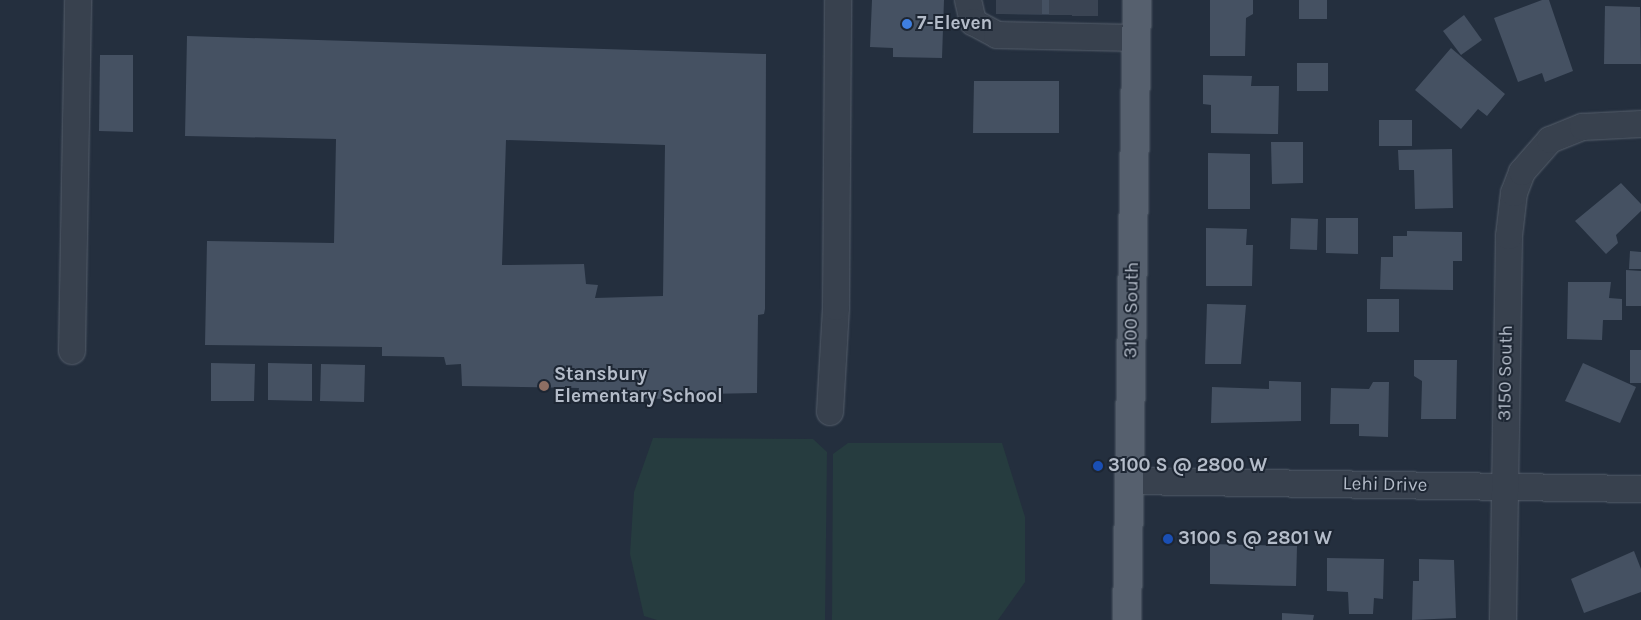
<!DOCTYPE html>
<html>
<head>
<meta charset="utf-8">
<style>
  body { margin:0 }
  #map { position:relative; width:1641px; height:620px; overflow:hidden; background:#242f3e; font-family:Karla,sans-serif }
  div>[style] { position:absolute }
  [style*='--x'] { left:calc(var(--x)*1px); top:calc(var(--y)*1px); width:calc(var(--w)*1px); rotate:calc(var(--a)*1deg) }
  .green>* { inset:0; background:#263c3f }
  .building>* { inset:0; background:#455162 }
  .minor-tunnel>* { height:26px; margin-top:-13px; transform-origin:0; background:repeating-linear-gradient(90deg,#3a4453 0 26px,transparent 0 39px) }
  .roads { filter:drop-shadow(0 0 1px #565f6c) drop-shadow(0 0 1px #565f6c) }
  .minor>* { height:26px; margin:-13px; padding:0 13px; transform-origin:13px; border-radius:13px; background:#38414e }
  .major>* { height:28px; margin:-14px; padding:0 14px; transform-origin:14px; border-radius:14px; background:#56606e }
  .dots>* { width:14px; height:14px; translate:-50% -50%; box-sizing:border-box; border:2px solid #1d2633; border-radius:50% }
  span { translate:-50% -50%; white-space:nowrap; text-align:center; line-height:1.15; -webkit-text-stroke:4px #1d2633; paint-order:stroke }
  .poi-label { font-size:19px; color:#b4bcc9; font-weight:700 }
  .left { translate:0 -50%; text-align:left }
  .street-label { font-size:19px; color:#b4bcc9 }
</style>
</head>
<body>
<div id="map">
  <div class="green">
    <i style="clip-path:polygon(653px 438px,813px 439px,827px 452px,825px 620px,657px 620px,644px 616px,630px 554px,634px 492px)"></i>
    <i style="clip-path:polygon(848px 443px,1002px 443px,1025px 517px,1025px 582px,998px 620px,832px 620px,833px 454px)"></i>
  </div>
  <div class="building">
    <i style="clip-path:polygon(872px 0,944px 0,942px 58px,893px 57px,893px 48px,870px 47px)"></i>
    <i style="clip-path:polygon(1003px 0,1092px 0,1092px 15px,1002px 14px)"></i>
    <i style="clip-path:polygon(1210px 0,1253px 0,1253px 14px,1246px 18px,1245px 56px,1210px 56px)"></i>
    <i style="clip-path:polygon(1299px 0,1327px 0,1327px 19px,1299px 19px)"></i>
    <i style="clip-path:polygon(1542px 0,1549px 0,1573px 71px,1545px 82px,1542px 73px,1518px 82px,1494px 18px)"></i>
    <i style="clip-path:polygon(1605px 6px,1640px 7px,1641px 64px,1604px 64px)"></i>
    <i style="clip-path:polygon(1464px 15px,1482px 40px,1461px 55px,1443px 31px)"></i>
    <i style="clip-path:polygon(evenodd,187px 36px,766px 54px,765px 309px,764px 314px,758px 315px,757px 393px,706px 394px,705px 400px,592px 397px,578px 394px,579px 388px,462px 386px,461px 364px,446px 365px,444px 357px,382px 356px,382px 347px,205px 345px,207px 241px,334px 243px,336px 139px,185px 136px,187px 36px,506px 140px,665px 145px,663px 296px,595px 298px,598px 285px,586px 284px,584px 264px,502px 265px,506px 140px)"></i>
    <i style="clip-path:polygon(1451px 48px,1505px 94px,1487px 116px,1478px 109px,1461px 129px,1415px 90px)"></i>
    <i style="clip-path:polygon(100px 55px,133px 55px,133px 132px,99px 131px)"></i>
    <i style="clip-path:polygon(1297px 63px,1328px 63px,1328px 91px,1297px 91px)"></i>
    <i style="clip-path:polygon(1203px 75px,1252px 76px,1251px 86px,1279px 86px,1278px 134px,1211px 133px,1211px 105px,1203px 104px)"></i>
    <i style="clip-path:polygon(974px 81px,1059px 81px,1059px 133px,973px 133px)"></i>
    <i style="clip-path:polygon(1379px 120px,1412px 120px,1412px 146px,1379px 146px)"></i>
    <i style="clip-path:polygon(1271px 142px,1303px 142px,1303px 183px,1272px 184px)"></i>
    <i style="clip-path:polygon(1452px 149px,1453px 208px,1415px 209px,1414px 170px,1399px 170px,1398px 150px)"></i>
    <i style="clip-path:polygon(1208px 153px,1250px 154px,1250px 209px,1208px 209px)"></i>
    <i style="clip-path:polygon(1621px 183px,1641px 204px,1641px 211px,1616px 235px,1618px 243px,1606px 254px,1575px 221px)"></i>
    <i style="clip-path:polygon(1291px 218px,1318px 219px,1317px 250px,1290px 249px)"></i>
    <i style="clip-path:polygon(1326px 218px,1358px 218px,1358px 254px,1326px 253px)"></i>
    <i style="clip-path:polygon(1206px 228px,1247px 229px,1246px 245px,1253px 245px,1252px 286px,1206px 286px)"></i>
    <i style="clip-path:polygon(1407px 231px,1462px 232px,1462px 261px,1453px 261px,1453px 290px,1380px 289px,1381px 257px,1393px 257px,1393px 236px,1407px 236px)"></i>
    <i style="clip-path:polygon(1630px 251px,1641px 252px,1641px 269px,1629px 269px)"></i>
    <i style="clip-path:polygon(1626px 270px,1641px 271px,1641px 306px,1626px 306px)"></i>
    <i style="clip-path:polygon(1568px 282px,1611px 282px,1609px 298px,1622px 299px,1622px 320px,1603px 320px,1602px 340px,1567px 339px)"></i>
    <i style="clip-path:polygon(1367px 299px,1399px 299px,1399px 332px,1367px 332px)"></i>
    <i style="clip-path:polygon(1207px 304px,1246px 305px,1241px 364px,1205px 364px)"></i>
    <i style="clip-path:polygon(1630px 350px,1641px 350px,1641px 383px,1630px 383px)"></i>
    <i style="clip-path:polygon(1414px 360px,1457px 360px,1456px 419px,1421px 419px,1422px 381px,1414px 376px)"></i>
    <i style="clip-path:polygon(211px 363px,255px 364px,254px 401px,211px 401px)"></i>
    <i style="clip-path:polygon(268px 363px,312px 364px,312px 401px,268px 400px)"></i>
    <i style="clip-path:polygon(1583px 363px,1636px 387px,1620px 423px,1565px 401px)"></i>
    <i style="clip-path:polygon(321px 364px,365px 365px,364px 402px,320px 401px)"></i>
    <i style="clip-path:polygon(1269px 381px,1301px 382px,1301px 421px,1211px 423px,1212px 387px,1269px 389px)"></i>
    <i style="clip-path:polygon(1373px 382px,1389px 382px,1388px 437px,1359px 436px,1359px 424px,1330px 424px,1331px 388px,1369px 389px)"></i>
    <i style="clip-path:polygon(1210px 544px,1297px 546px,1296px 586px,1210px 584px)"></i>
    <i style="clip-path:polygon(1634px 551px,1641px 569px,1641px 592px,1584px 613px,1571px 579px)"></i>
    <i style="clip-path:polygon(1327px 558px,1384px 559px,1383px 599px,1374px 598px,1373px 614px,1349px 614px,1348px 592px,1327px 591px)"></i>
    <i style="clip-path:polygon(1419px 559px,1454px 560px,1456px 618px,1412px 620px,1413px 581px,1419px 581px)"></i>
    <i style="clip-path:polygon(1282px 613px,1314px 615px,1313px 620px,1282px 620px)"></i>
  </div>
  <div class="minor-tunnel">
    <i style="--x:1009;--y:14;--w:14;--a:-90"></i>
    <i style="--x:1029;--y:14;--w:14;--a:-90"></i>
    <i style="--x:1062;--y:15;--w:15;--a:-90"></i>
    <i style="--x:1085;--y:16;--w:16;--a:-90"></i>
  </div>
  <div class="roads">
    <div class="minor">
      <i style="--x:968;--y:0;--w:23;--a:77"></i>
      <i style="--x:973;--y:22;--w:27;--a:28"></i>
      <i style="--x:997;--y:35;--w:139;--a:1.2"></i>
      <i style="--x:72;--y:351;--w:351;--a:-89"></i>
      <i style="--x:830;--y:412;--w:105;--a:-86.7"></i>
      <i style="--x:836;--y:307;--w:307;--a:-89.6"></i>
      <i style="--x:1129;--y:481;--w:512;--a:0.9"></i>
      <i style="--x:1503;--y:620;--w:384;--a:-89.1"></i>
      <i style="--x:1509;--y:236;--w:43;--a:-83.4"></i>
      <i style="--x:1514;--y:193;--w:22;--a:-69"></i>
      <i style="--x:1522;--y:172;--w:43;--a:-48.8"></i>
      <i style="--x:1550;--y:140;--w:35;--a:-22"></i>
      <i style="--x:1583;--y:127;--w:58;--a:-3"></i>
    </div>
    <div class="major">
      <i style="--x:1127;--y:620;--w:620;--a:-89.08"></i>
    </div>
  </div>
  <div class="dots">
    <i style="left:907px;top:24px;background:#3f7fe0"></i>
    <i style="left:544px;top:386px;background:#8d6e63"></i>
    <i style="left:1098px;top:466px;background:#1a4fb4"></i>
    <i style="left:1168px;top:539px;background:#1a4fb4"></i>
  </div>
  <div class="poi-label">
    <span class="left" style="left:917px;top:24px">7-Eleven</span>
    <span class="left" style="left:554px;top:386px">Stansbury<br>Elementary School</span>
    <span class="left" style="left:1108px;top:466px">3100 S @ 2800 W</span>
    <span class="left" style="left:1178px;top:539px">3100 S @ 2801 W</span>
  </div>
  <div class="street-label">
    <span style="left:1132px;top:310px;rotate:-89deg">3100 South</span>
    <span style="left:1506px;top:373px;rotate:-89deg">3150 South</span>
    <span style="left:1385px;top:485px;rotate:1deg">Lehi Drive</span>
  </div>
</div>
</body>
</html>
